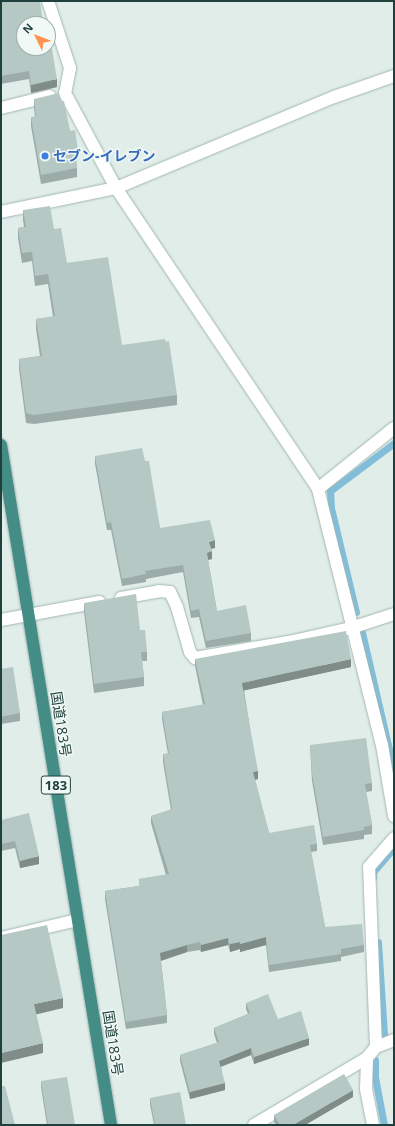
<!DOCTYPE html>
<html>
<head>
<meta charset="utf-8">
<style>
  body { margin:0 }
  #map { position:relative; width:395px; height:1126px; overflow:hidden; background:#e0ede9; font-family:"Open Sans","Noto Sans JP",sans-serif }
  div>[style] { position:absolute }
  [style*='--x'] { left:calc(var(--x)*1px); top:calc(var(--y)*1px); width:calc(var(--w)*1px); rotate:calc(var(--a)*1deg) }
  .stream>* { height:7px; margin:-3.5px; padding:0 3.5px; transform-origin:3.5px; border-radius:3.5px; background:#82bed9 }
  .roads { filter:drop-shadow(0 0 1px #a2b6b2) drop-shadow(0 0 1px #a2b6b2) }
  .minor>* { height:12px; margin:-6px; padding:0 6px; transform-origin:6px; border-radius:6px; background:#fff }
  .trunk>* { height:12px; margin:-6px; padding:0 6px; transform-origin:6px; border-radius:6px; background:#448c86 }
  .wall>* { inset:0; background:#9caca8 }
  .shaded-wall>* { inset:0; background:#7f8c88 }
  .building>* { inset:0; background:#b5c8c3 }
  .dots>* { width:11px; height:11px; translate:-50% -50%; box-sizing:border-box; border:2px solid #f1f9f6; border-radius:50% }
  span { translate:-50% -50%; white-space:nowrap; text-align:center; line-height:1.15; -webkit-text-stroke:3px #f1f9f6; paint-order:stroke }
  .shield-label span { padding:1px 3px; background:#f1f9f6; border:1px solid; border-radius:3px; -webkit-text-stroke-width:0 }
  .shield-label { font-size:13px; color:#1f403c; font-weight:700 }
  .shop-label { font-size:14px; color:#366cbe; font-weight:700 }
  .left { translate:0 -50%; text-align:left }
  .street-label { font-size:14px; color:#1f403c }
  .frame { position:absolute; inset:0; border:2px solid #1f403c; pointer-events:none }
  .north { position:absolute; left:16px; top:16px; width:40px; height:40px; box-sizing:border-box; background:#f1f9f6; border:1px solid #9dafac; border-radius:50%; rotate:313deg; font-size:11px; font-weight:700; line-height:16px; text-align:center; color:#1f403c }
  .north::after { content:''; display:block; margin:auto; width:14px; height:18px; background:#ff924c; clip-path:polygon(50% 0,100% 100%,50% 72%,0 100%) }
</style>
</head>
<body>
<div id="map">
  <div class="stream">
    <i style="--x:356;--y:612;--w:107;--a:-103.5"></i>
    <i style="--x:331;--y:508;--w:17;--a:-93"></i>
    <i style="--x:330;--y:491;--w:80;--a:-36.9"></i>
    <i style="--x:361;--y:628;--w:147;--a:77"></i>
    <i style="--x:373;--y:878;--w:6;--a:-90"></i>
    <i style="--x:373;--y:872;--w:32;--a:-49"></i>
    <i style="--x:378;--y:942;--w:92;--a:86.3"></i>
    <i style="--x:375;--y:1060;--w:17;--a:90"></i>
    <i style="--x:375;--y:1077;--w:49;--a:79.4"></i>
  </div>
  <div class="roads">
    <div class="minor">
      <i style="--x:48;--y:1;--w:71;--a:71.8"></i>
      <i style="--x:70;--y:68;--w:25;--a:101"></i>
      <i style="--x:65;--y:93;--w:108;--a:61.8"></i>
      <i style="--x:116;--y:188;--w:362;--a:56.1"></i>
      <i style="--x:318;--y:489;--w:264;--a:76"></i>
      <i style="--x:382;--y:745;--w:72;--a:80.4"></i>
      <i style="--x:1;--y:108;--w:50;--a:-13.8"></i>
      <i style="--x:1;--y:212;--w:117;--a:-11.8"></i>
      <i style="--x:116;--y:188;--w:236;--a:-22.7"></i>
      <i style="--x:334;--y:97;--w:64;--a:-19.3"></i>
      <i style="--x:318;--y:489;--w:97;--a:-38.8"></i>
      <i style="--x:121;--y:598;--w:39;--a:-10"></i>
      <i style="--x:159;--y:591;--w:11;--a:5"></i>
      <i style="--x:170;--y:592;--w:17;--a:65"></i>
      <i style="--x:177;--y:607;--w:47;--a:73.9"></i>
      <i style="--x:190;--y:652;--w:8;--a:50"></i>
      <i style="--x:195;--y:658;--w:99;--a:-9.8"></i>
      <i style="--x:293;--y:641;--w:59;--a:-12.6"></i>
      <i style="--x:351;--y:628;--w:45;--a:-18"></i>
      <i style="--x:1;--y:620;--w:100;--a:-10.4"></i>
      <i style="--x:1;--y:938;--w:79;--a:-13.2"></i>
      <i style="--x:376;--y:1047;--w:19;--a:-21"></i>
      <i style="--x:254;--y:1125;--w:131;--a:-30.7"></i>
      <i style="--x:373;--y:1125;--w:37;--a:-101"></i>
      <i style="--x:366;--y:1089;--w:31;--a:-88"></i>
      <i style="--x:367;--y:1058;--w:14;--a:-51"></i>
      <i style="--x:376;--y:1047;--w:180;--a:-92.2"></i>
      <i style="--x:369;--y:867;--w:38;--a:-49"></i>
    </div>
    <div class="trunk">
      <i style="--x:1;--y:445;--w:689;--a:80.81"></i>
    </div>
  </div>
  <div class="wall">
    <i style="clip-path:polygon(1px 1px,24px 24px,57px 87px,31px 93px,29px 79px,1px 84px)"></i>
    <i style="clip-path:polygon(34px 99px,61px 102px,70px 131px,78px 150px,78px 159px,76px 159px,77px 168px,77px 177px,41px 184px,31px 126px,31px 117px,35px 117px,34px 108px)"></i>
    <i style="clip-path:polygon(23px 210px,54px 229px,67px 263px,122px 345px,177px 395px,177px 405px,34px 424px,26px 423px,19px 369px,19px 359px,40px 356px,36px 329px,36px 319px,53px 317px,48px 284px,35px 286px,32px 261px,22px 263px,18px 238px,18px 228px,24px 227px,23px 220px)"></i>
    <i style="clip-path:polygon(95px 456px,145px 461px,160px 528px,215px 548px,211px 549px,212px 559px,208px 560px,217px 611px,251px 633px,251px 641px,206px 648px,199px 617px,191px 618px,183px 572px,146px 579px,146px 582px,122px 586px,111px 530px,107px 530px,95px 464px)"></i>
    <i style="clip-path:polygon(84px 603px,140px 630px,147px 652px,147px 661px,142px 661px,144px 677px,144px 686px,94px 693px,84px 612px)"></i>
    <i style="clip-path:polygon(195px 659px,351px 667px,244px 690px,258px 779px,255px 780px,269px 833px,317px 844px,317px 851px,311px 852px,325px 927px,364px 945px,364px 952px,341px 957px,341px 961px,269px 972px,266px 945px,240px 952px,240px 949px,230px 952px,228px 945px,201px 952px,200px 950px,187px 952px,161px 961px,167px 1015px,167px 1023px,126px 1029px,105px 899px,105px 891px,139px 886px,139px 879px,166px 875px,151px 823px,151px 816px,171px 810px,163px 762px,163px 754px,168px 754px,162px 719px,162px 712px,203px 705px,195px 666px)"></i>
    <i style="clip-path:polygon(1px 669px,20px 713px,20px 721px,1px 724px)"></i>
    <i style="clip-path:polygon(310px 745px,372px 783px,372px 791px,366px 792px,372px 825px,372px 834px,364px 835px,364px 839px,323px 845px,312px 781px)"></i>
    <i style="clip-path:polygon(1px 820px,39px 864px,20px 868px,15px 848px,1px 851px)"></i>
    <i style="clip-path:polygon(246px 1003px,278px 1019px,309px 1045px,254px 1064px,251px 1055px,221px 1067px,225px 1090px,190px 1099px,180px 1061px,180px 1055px,217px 1043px,214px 1034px,214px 1028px,248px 1014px,246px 1009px)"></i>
    <i style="clip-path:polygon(41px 1081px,75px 1125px,47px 1125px,41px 1087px)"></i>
    <i style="clip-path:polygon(353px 1097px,305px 1125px,276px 1125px,274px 1122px,274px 1115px)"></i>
    <i style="clip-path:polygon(150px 1098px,186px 1125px,154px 1125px,150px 1104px)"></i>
  </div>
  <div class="shaded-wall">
    <i style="clip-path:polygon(57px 79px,57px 87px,31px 93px,31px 85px)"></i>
    <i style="clip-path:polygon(215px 540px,215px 548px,209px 549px,209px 542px)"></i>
    <i style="clip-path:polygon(212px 551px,212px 559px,207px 560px,207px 553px)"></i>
    <i style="clip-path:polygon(351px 659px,351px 667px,242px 691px,242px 683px)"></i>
    <i style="clip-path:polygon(258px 771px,258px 779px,253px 780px,253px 772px)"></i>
    <i style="clip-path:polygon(39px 856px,39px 864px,20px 868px,20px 861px)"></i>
    <i style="clip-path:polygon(266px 937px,266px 945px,240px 952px,240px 944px)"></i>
    <i style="clip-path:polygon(228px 938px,228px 945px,201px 952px,201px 945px)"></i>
    <i style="clip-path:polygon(240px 942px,240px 949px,230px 952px,230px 944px)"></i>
    <i style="clip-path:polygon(187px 945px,187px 952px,160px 961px,160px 953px)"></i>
    <i style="clip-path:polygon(63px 998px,63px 1008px,34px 1015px,34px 1004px)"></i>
    <i style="clip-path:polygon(309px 1038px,309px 1045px,254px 1064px,254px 1057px)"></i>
    <i style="clip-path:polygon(43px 1043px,43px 1053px,1px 1063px,1px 1053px)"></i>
    <i style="clip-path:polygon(251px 1048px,251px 1055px,219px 1067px,219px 1061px)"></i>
    <i style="clip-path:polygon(225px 1083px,225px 1090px,190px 1099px,190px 1092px)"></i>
    <i style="clip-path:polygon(353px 1090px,353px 1097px,305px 1125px,293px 1125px)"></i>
  </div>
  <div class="building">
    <i style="clip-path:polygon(1px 1px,40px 1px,43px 24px,24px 24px,24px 48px,48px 48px,48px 37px,50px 37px,57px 79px,31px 85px,29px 71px,1px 76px)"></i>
    <i style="clip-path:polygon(59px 93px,61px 102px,64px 101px,70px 131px,75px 130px,78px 150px,74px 150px,77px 168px,41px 175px,31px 117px,36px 116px,34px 99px)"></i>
    <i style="clip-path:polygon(50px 206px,54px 229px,61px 228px,67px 263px,108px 257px,122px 345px,165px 339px,166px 342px,169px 341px,177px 395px,34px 415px,26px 413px,19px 359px,42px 356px,36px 319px,55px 316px,48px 274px,35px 276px,32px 252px,22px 253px,18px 228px,26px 227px,23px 210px)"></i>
    <i style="clip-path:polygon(142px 448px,145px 461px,149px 461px,160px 528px,210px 520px,215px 540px,209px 542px,212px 551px,207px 553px,217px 611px,246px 605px,251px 633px,206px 641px,199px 609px,191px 611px,183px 565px,145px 571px,146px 574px,122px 579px,111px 522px,107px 523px,95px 456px)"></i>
    <i style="clip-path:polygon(136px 594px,140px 630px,145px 630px,147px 652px,141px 652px,144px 677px,94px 684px,84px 603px)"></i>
    <i style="clip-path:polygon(346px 631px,351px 659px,242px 683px,258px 771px,253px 772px,269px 833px,314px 825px,317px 844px,310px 845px,325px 927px,362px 924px,364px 945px,341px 949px,341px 954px,269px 965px,266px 937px,240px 944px,240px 942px,230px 944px,228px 938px,201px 945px,200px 942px,187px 945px,160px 953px,167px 1015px,126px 1022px,105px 891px,139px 886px,139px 879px,169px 874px,151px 816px,172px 809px,163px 754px,169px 753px,162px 712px,205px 704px,195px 659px)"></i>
    <i style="clip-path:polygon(13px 667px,20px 713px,1px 717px,1px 669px)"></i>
    <i style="clip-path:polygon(366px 738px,372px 783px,365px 784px,372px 825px,364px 827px,364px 830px,323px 837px,312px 773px,310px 745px)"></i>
    <i style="clip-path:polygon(29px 813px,39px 856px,20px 861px,15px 841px,1px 844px,1px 820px)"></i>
    <i style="clip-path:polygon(47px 925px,63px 998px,34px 1004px,43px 1043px,1px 1053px,1px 935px)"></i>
    <i style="clip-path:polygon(268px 994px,278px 1019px,301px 1011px,309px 1038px,254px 1057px,251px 1048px,219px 1061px,225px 1083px,190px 1092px,180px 1055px,219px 1042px,214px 1028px,250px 1013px,246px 1003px)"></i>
    <i style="clip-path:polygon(344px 1074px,353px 1090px,293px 1125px,280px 1125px,274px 1115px)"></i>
    <i style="clip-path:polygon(67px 1077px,75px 1125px,48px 1125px,41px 1081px)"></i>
    <i style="clip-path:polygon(1px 1086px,5px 1086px,15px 1125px,1px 1125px)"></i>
    <i style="clip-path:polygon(180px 1092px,186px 1125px,155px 1125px,150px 1098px)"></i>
  </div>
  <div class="dots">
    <i style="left:45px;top:156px;background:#3f7fe0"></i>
  </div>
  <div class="shield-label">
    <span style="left:56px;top:785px">183</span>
  </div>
  <div class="shop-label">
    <span class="left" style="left:53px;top:156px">セブン-イレブン</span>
  </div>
  <div class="street-label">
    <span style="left:61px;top:724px;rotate:81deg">国道183号</span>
    <span style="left:113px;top:1043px;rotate:81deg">国道183号</span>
  </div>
  <div class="frame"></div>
  <div class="north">N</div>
</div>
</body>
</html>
